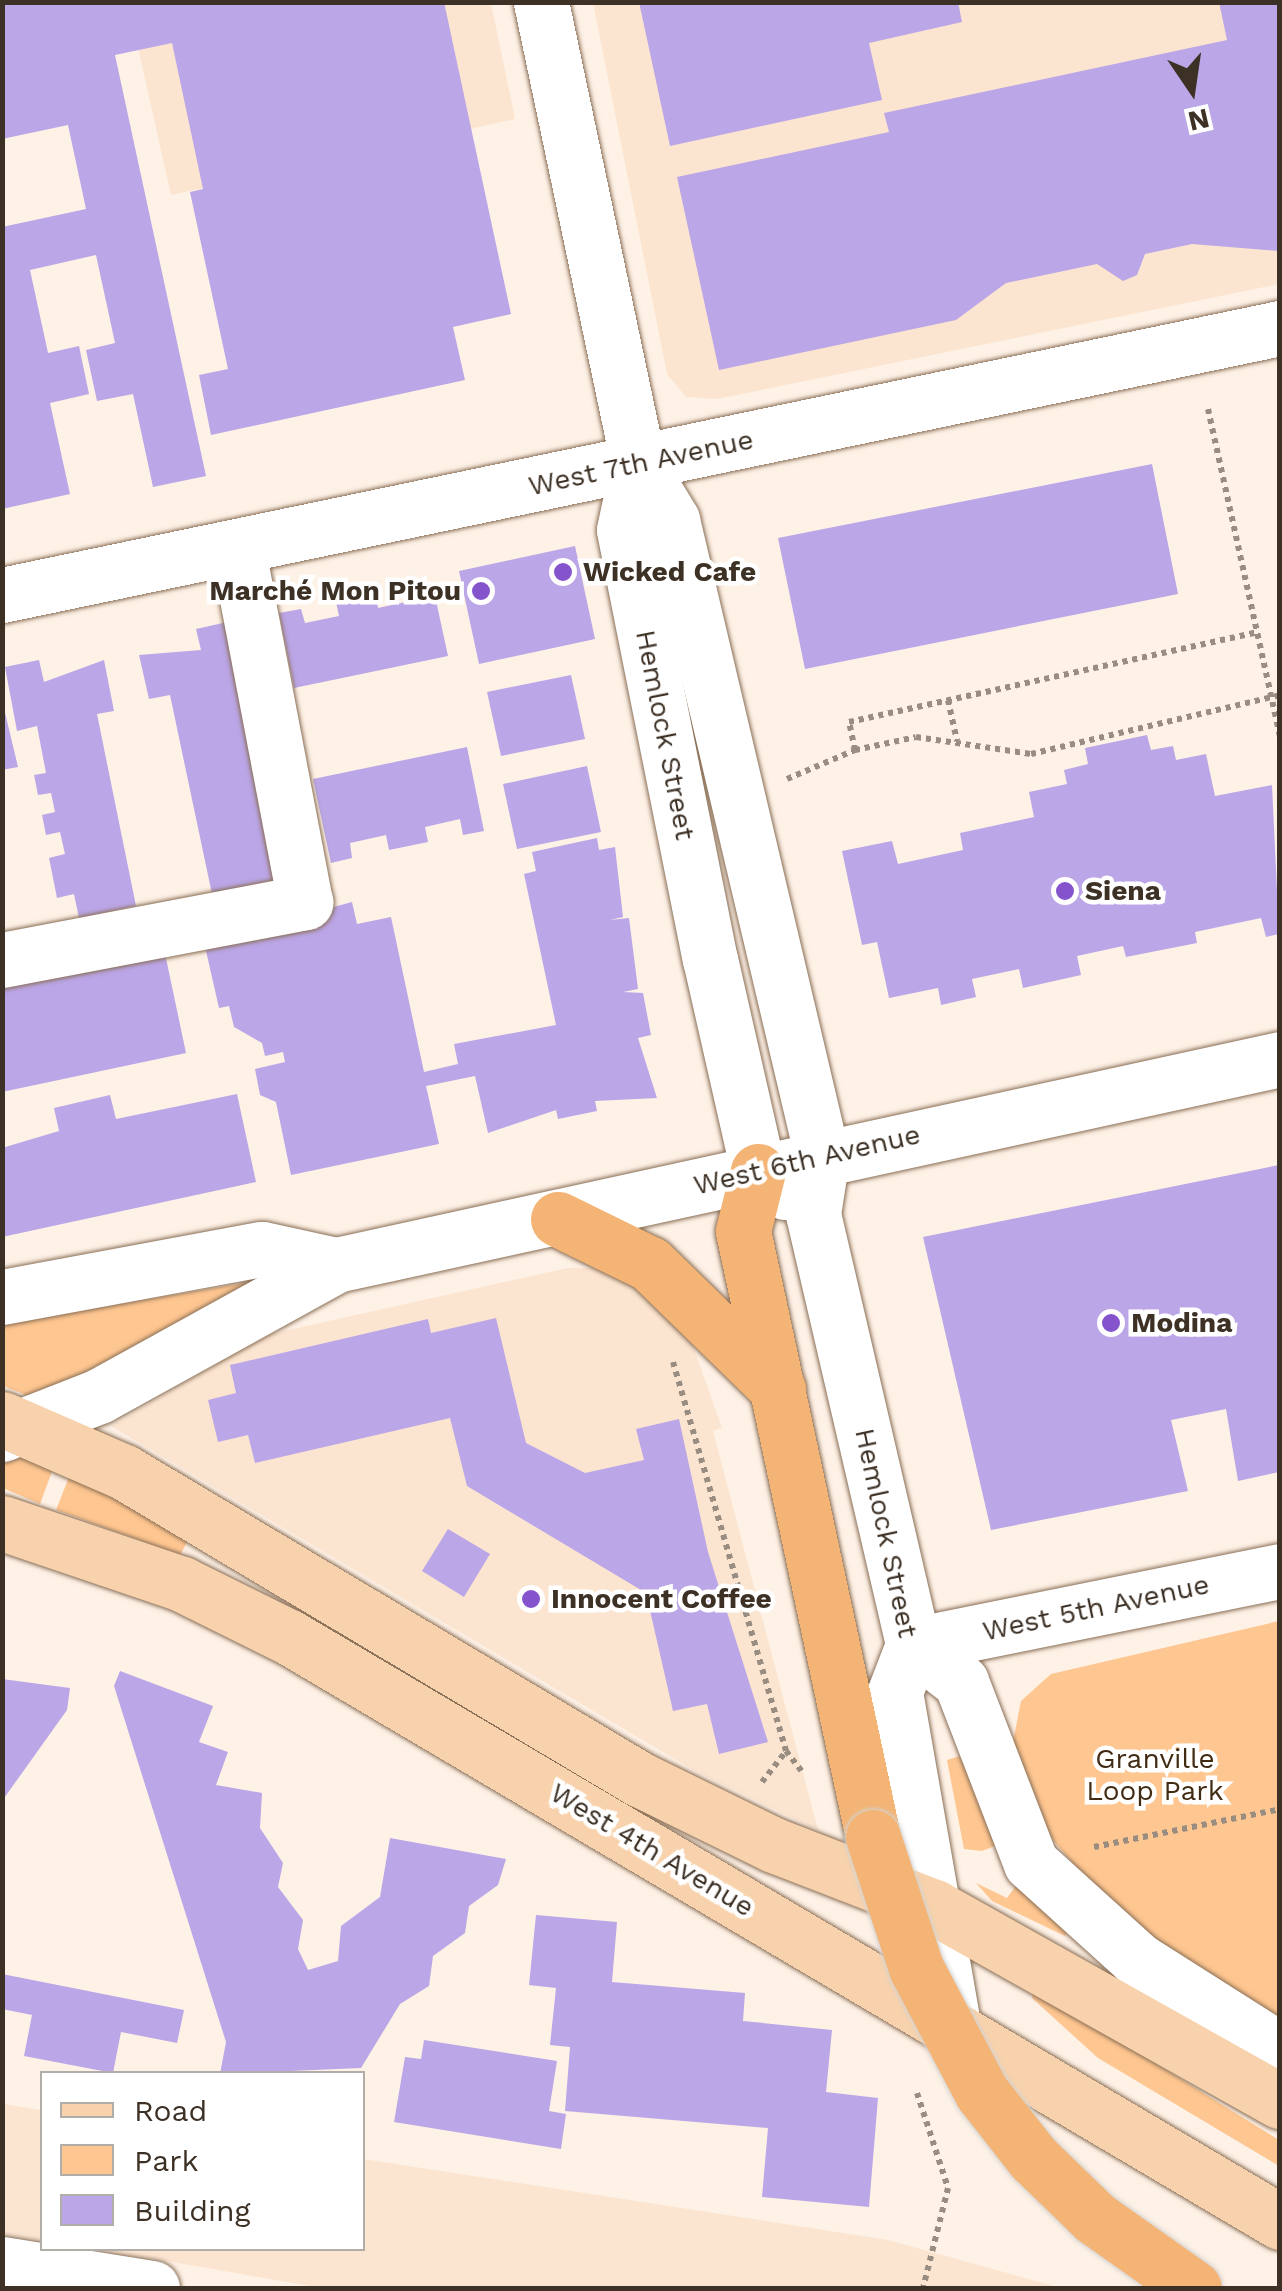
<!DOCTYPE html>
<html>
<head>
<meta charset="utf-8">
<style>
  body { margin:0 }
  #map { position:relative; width:1282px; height:2291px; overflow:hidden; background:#fef1e6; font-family:"Work Sans",sans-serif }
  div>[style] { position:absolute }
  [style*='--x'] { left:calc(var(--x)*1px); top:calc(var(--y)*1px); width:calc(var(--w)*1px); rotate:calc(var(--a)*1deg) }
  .built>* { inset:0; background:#fbe5d1 }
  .green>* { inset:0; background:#fec690 }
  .building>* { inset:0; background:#bba6e7 }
  .path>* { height:6px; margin-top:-3px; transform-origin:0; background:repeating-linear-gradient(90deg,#998c81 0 5px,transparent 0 10px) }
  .roads { filter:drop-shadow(0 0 2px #896e55) drop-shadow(0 0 2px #896e55) }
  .minor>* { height:55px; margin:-27.5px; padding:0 27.5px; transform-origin:27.5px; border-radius:27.5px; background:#fff }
  .major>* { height:55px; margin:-27.5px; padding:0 27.5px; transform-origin:27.5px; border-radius:27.5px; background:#f8d2ac }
  .highway>* { height:55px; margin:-27.5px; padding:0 27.5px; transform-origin:27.5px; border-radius:27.5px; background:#f4b475 }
  .bridges { filter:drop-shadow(0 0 2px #d4d2cf) drop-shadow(0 0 2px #d4d2cf) }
  .highway-bridge>* { height:55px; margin:-27.5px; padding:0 27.5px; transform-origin:27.5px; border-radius:27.5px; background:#f4b475 }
  .dots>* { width:28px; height:28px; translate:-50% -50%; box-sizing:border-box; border:5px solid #fff; border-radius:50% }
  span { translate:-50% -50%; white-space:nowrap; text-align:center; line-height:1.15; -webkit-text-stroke:9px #fff; paint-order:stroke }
  .street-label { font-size:28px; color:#3d3126 }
  .poi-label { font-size:28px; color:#3d3126; font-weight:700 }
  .left { translate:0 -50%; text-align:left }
  .right { translate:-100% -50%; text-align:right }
  .park-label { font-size:28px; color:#422b13 }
  .frame { position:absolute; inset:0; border:5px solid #3d3126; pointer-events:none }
  .legend { position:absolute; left:40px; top:2071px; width:325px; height:180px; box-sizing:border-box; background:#fff; border:2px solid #b1ada8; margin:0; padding:12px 18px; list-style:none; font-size:30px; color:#3d3126 }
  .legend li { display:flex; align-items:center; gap:20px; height:50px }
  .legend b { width:50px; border:2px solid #b1ada8 }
  .north { position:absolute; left:1142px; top:40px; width:100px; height:100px; -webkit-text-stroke:8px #fff; paint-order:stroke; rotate:167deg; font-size:28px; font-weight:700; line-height:40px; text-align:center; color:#3d3126 }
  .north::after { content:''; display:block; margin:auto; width:35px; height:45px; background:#3d3126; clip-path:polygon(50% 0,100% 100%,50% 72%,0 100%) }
</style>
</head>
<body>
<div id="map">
  <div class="built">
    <i style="clip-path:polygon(128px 3px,491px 3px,515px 119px,171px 195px)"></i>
    <i style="clip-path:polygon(593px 3px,1279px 3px,1279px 284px,717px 399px,686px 397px,667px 374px)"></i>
    <i style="clip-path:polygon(568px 1268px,612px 1268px,681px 1312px,722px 1428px,713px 1431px,818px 1830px,695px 1771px,111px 1426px,266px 1335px)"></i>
    <i style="clip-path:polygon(3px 2104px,42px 2110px,42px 2240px,3px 2234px)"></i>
    <i style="clip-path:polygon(363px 2159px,888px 2240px,1061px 2288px,322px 2288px,97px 2249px,362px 2248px)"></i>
  </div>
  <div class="green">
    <i style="clip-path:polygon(274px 1278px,34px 1398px,3px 1386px,2px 1324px)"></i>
    <i style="clip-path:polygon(28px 1455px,54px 1466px,40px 1504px,3px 1488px,2px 1464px)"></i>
    <i style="clip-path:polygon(71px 1472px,190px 1537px,180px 1555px,56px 1510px)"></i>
    <i style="clip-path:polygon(1279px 1621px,1279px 2025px,1110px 1907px,1036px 1820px,1011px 1752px,1021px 1701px,1051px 1674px)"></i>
    <i style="clip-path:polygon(960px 1756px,997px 1845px,982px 1851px,964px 1849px,947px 1760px)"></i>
    <i style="clip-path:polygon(1021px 1879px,1073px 1923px,1065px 1936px,992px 1901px,976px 1883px,1007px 1898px)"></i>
    <i style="clip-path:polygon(1034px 1988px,1279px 2140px,1279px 2166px,1098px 2058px,1032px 1998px)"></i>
  </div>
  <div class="building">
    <i style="clip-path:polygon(2px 2px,444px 2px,511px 314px,453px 327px,465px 380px,211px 435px,199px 375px,228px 369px,190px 192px,203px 189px,172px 43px,115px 55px,206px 476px,153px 487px,133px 394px,97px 401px,86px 350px,115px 343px,96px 255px,30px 270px,48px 353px,79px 346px,89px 394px,50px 403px,70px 494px,2px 509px,2px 227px,86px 209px,68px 125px,2px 139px)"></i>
    <i style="clip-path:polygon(639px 2px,958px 2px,962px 22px,869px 43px,882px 100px,670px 146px)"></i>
    <i style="clip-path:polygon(1219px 2px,1279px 2px,1279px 251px,1192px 244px,1145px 254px,1137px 275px,1123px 281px,1097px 264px,1006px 283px,956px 320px,719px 370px,677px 177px,889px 132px,884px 113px,1227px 40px)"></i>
    <i style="clip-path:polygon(1152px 464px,1178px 594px,805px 669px,778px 538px)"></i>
    <i style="clip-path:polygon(575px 546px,595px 639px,479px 664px,459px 571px)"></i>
    <i style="clip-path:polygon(432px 582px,448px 656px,294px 688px,279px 613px,301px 609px,305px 623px,339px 616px,336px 602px,375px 594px,378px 608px,415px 600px,412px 585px)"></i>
    <i style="clip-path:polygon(232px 621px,287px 877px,212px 894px,170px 695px,149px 699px,139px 655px,201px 650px,196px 629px)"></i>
    <i style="clip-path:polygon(39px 660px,44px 682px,104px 660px,114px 711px,97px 714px,136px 906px,79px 918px,74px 894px,57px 898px,49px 858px,65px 854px,60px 832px,46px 835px,42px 815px,55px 812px,51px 793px,38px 795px,34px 775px,46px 773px,37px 726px,17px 731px,5px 667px)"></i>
    <i style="clip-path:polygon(571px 675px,585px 739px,501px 756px,487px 692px)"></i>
    <i style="clip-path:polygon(2px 700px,18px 767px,2px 770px)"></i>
    <i style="clip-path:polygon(1147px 735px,1151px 750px,1173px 746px,1176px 760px,1206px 754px,1215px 796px,1272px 785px,1279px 934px,1266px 937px,1261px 918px,1195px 932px,1197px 943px,1126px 957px,1123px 946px,1077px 956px,1081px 975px,1023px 988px,1019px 969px,972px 979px,976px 997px,941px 1005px,938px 988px,889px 998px,877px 942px,862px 945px,842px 851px,892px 841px,898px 864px,963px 850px,960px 833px,1034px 817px,1029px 792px,1067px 784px,1064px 770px,1088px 764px,1085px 748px)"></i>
    <i style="clip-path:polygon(467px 747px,484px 831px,463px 835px,460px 819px,425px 827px,428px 842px,389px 850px,386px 835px,350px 843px,352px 858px,331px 863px,313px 779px)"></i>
    <i style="clip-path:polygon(587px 766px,601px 832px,517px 849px,503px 784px)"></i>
    <i style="clip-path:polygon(597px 838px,599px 850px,615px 847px,623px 917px,610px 920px,629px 918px,638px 989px,623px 992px,643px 993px,651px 1035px,638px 1038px,657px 1098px,595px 1101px,597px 1111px,558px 1119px,556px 1110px,488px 1133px,475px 1076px,426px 1086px,439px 1144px,291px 1175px,276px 1102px,260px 1095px,255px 1069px,285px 1062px,283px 1052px,265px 1056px,262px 1043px,234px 1027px,229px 1006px,219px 1008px,204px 942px,352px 902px,357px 924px,391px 917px,424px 1072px,458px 1064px,454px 1044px,556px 1025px,524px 874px,536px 871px,532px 852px)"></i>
    <i style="clip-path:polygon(163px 944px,186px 1053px,2px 1092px,2px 978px)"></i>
    <i style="clip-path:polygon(237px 1094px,256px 1182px,2px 1237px,2px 1148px,59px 1131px,54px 1108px,110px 1095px,116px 1119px)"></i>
    <i style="clip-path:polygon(1279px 1165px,1279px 1472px,1238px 1481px,1226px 1409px,1171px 1420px,1188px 1491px,991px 1530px,923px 1237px)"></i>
    <i style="clip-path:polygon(496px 1318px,526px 1443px,585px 1473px,644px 1460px,636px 1429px,679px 1419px,708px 1552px,768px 1742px,719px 1754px,707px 1704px,673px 1711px,646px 1593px,467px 1486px,450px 1418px,255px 1463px,248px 1435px,218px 1442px,208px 1400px,236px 1393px,230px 1365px,428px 1319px,431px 1333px)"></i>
    <i style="clip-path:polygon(448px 1529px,490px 1554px,464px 1597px,422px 1571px)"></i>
    <i style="clip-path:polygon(120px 1671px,213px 1706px,199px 1742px,228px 1752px,216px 1785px,262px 1793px,260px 1828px,283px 1863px,278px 1887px,303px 1920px,298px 1949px,308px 1970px,338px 1961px,341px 1926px,380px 1897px,390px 1838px,506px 1859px,498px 1885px,469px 1906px,465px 1933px,433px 1956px,429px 1986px,400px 2004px,361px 2068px,220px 2074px,226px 2042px,114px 1686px)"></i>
    <i style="clip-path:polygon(2px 1679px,70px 1688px,67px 1710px,2px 1801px)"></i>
    <i style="clip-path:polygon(536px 1915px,617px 1922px,612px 1982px,745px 1993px,743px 2021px,832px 2030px,826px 2092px,878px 2098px,869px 2207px,762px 2197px,768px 2128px,565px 2111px,570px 2047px,550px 2045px,556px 1988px,529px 1985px)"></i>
    <i style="clip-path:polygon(2px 1974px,184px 2010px,177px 2043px,121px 2032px,113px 2073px,24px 2056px,32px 2015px,2px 2009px)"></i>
    <i style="clip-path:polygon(424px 2040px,557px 2061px,549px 2111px,566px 2114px,561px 2149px,394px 2122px,405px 2057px,421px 2059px)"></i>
  </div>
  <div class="path">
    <i style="--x:1208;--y:409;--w:335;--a:77.6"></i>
    <i style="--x:948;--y:700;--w:42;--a:77.6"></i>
    <i style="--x:855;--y:750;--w:29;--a:-102"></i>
    <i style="--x:849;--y:722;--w:418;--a:-12.4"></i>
    <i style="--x:787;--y:779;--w:74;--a:-23.1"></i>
    <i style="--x:855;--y:750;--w:62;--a:-12"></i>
    <i style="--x:916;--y:737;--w:116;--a:8.4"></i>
    <i style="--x:1031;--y:754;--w:256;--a:-13.3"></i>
    <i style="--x:673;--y:1362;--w:405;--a:73.8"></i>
    <i style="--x:786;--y:1751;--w:28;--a:52"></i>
    <i style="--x:762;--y:1782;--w:39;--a:-52"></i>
    <i style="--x:1094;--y:1847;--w:190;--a:-11.5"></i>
    <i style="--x:917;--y:2093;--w:100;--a:71.9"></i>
    <i style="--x:948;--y:2188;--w:103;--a:104"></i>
  </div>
  <div class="roads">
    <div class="minor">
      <i style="--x:541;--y:2;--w:472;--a:78.1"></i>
      <i style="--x:638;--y:464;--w:66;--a:58.7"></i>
      <i style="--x:672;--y:520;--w:653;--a:76.73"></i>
      <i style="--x:822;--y:1156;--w:59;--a:98.8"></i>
      <i style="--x:813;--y:1214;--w:442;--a:76.9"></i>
      <i style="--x:913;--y:1645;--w:50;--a:111"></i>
      <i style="--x:895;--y:1692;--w:342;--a:80.1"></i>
      <i style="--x:638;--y:464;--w:67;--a:102"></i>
      <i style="--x:624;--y:530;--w:438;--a:78.7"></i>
      <i style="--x:710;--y:959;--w:217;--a:77.2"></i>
      <i style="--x:758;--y:1171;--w:34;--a:38"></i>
      <i style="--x:2;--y:595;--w:1306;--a:-11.8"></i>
      <i style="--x:2;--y:960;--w:309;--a:-10.8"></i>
      <i style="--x:305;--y:902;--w:362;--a:-100.8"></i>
      <i style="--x:2;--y:1297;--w:264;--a:-10.5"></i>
      <i style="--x:262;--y:1249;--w:76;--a:12.2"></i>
      <i style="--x:2;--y:1434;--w:104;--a:-21.4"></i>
      <i style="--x:99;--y:1396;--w:271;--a:-28.9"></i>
      <i style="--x:336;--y:1265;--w:966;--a:-12.31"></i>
      <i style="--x:913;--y:1645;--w:61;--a:37.6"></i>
      <i style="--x:961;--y:1682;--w:194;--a:68.9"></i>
      <i style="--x:1031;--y:1863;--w:144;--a:42.2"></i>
      <i style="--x:1138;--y:1960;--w:168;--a:32.4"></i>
      <i style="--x:913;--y:1645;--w:374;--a:-11.4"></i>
      <i style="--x:2;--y:2264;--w:152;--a:9.1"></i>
    </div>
    <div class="major">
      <i style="--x:2;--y:1419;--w:133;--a:23.5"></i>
      <i style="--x:124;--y:1472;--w:600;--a:30.8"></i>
      <i style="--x:639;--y:1779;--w:150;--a:26.1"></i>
      <i style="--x:774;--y:1845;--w:172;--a:21.2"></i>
      <i style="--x:934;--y:1907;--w:397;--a:29.3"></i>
      <i style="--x:2;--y:1523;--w:190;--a:18.7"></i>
      <i style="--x:182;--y:1584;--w:119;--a:26.4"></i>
      <i style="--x:289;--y:1637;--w:1151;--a:30.55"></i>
    </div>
    <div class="highway">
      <i style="--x:758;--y:1171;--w:62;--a:104"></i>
      <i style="--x:743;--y:1231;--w:620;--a:77.89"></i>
      <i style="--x:558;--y:1219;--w:102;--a:26.1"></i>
      <i style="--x:650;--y:1264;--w:179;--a:44.3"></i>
    </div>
  </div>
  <div class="bridges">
    <div class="highway-bridge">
      <i style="--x:873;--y:1837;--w:138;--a:71.8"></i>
      <i style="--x:916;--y:1968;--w:141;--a:62.2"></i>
      <i style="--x:982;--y:2093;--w:83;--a:51.9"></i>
      <i style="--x:1033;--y:2158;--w:86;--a:44.1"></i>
      <i style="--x:1095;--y:2218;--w:121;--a:35.3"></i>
    </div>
  </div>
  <div class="dots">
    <i style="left:563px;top:572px;background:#8554cd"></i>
    <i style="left:481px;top:591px;background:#8554cd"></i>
    <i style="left:1065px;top:891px;background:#8554cd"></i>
    <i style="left:1111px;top:1323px;background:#8554cd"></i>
    <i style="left:531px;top:1599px;background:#8554cd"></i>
  </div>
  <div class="street-label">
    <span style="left:641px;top:463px;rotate:-12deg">West 7th Avenue</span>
    <span style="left:665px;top:735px;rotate:79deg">Hemlock Street</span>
    <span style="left:807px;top:1160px;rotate:-13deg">West 6th Avenue</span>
    <span style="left:886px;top:1533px;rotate:78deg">Hemlock Street</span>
    <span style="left:1096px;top:1608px;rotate:-12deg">West 5th Avenue</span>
    <span style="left:652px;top:1850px;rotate:31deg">West 4th Avenue</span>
  </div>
  <div class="poi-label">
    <span class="left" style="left:583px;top:572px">Wicked Cafe</span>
    <span class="right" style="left:461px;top:591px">Marché Mon Pitou</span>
    <span class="left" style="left:1085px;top:891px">Siena</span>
    <span class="left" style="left:1131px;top:1323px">Modina</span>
    <span class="left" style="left:551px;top:1599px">Innocent Coffee</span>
  </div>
  <div class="park-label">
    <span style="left:1155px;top:1775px">Granville<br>Loop Park</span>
  </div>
  <div class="frame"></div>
  <ul class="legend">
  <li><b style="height:12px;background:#f8d2ac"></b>Road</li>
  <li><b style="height:28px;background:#fec690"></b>Park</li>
  <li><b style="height:28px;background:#bba6e7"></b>Building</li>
  </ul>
  <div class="north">N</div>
</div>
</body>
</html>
